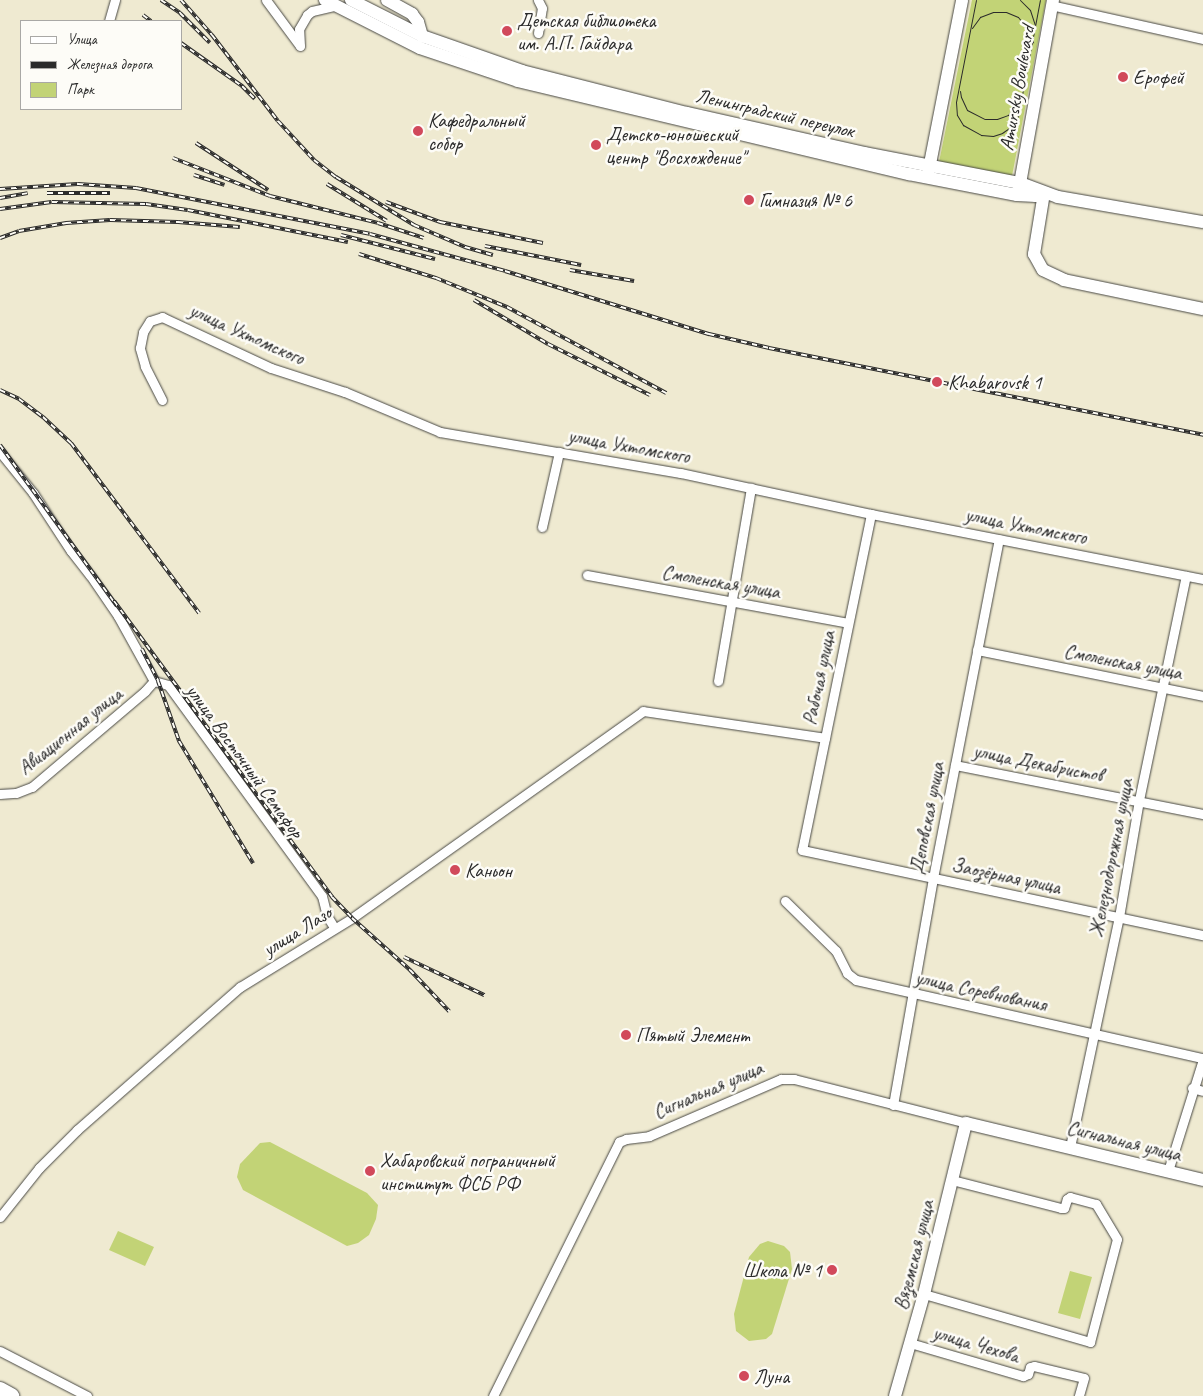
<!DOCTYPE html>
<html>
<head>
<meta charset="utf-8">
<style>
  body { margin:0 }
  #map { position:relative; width:1203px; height:1396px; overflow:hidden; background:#efead1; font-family:Caveat,sans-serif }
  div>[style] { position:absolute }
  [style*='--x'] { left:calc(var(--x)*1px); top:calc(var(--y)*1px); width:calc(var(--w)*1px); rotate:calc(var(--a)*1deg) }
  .green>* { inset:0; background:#c2d376 }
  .roads { filter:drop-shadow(0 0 1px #484844) drop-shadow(0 0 1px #484844) }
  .street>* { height:9px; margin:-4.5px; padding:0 4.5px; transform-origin:4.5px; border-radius:4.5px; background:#fff }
  .secondary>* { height:12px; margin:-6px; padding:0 6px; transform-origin:6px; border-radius:6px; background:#fff }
  .highway>* { height:16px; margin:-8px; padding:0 8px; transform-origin:8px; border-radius:8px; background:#fff }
  .tram>* { height:1px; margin:-0.5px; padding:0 0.5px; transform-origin:0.5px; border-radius:0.5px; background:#2b2b2b }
  .rail>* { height:4px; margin-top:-2px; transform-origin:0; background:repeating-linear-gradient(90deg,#fdfcf7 0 5.5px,#2b2b2b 0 11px); box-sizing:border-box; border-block:1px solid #2b2b2b }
  .dots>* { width:14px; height:14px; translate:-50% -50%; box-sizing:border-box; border:2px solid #fdfcf7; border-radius:50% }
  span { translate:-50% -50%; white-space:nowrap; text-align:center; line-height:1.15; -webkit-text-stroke:5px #fdfcf7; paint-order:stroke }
  .poi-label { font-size:20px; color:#2b2b2b }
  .left { translate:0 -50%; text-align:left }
  .right { translate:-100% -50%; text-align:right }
  .street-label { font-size:20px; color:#2b2b2b }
  .legend { position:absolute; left:20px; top:20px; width:162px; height:90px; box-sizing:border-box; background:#fdfcf7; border:1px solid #a9a8a5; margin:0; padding:6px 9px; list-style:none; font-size:15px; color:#2b2b2b }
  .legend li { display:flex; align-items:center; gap:10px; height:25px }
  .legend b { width:25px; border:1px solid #a9a8a5 }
</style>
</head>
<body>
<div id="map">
  <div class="green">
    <i style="clip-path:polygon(972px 0,1046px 0,1012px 176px,939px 162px)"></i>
    <i style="clip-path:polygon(270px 1142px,367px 1193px,378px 1205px,376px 1219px,369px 1235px,358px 1243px,347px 1246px,243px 1190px,237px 1177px,240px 1164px,260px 1143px)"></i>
    <i style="clip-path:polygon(118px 1231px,154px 1247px,145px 1266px,109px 1250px)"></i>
    <i style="clip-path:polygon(768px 1241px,784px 1246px,790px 1252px,792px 1269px,772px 1334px,766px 1339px,749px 1341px,736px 1331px,734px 1314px,749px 1257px,760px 1244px)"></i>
    <i style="clip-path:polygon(1070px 1271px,1092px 1277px,1080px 1319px,1058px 1313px)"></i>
  </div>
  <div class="roads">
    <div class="street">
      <i style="--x:266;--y:0;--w:57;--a:53.5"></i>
      <i style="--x:1051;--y:5;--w:156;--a:12.6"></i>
      <i style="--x:109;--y:21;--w:22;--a:-74"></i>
      <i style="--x:538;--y:33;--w:25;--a:-81"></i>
      <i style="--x:542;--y:8;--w:9;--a:-117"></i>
      <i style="--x:300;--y:46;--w:17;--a:-93"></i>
      <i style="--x:299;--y:29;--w:16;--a:-60"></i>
      <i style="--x:307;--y:15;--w:6;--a:-39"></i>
      <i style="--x:312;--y:11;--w:23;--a:-13"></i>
      <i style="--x:162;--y:400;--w:38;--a:-117"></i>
      <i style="--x:145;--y:366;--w:19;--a:-106"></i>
      <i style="--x:140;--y:348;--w:16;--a:-79"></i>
      <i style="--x:143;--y:332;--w:13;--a:-58"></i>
      <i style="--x:150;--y:321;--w:13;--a:-18"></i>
      <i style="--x:162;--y:317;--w:120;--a:25.1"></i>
      <i style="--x:271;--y:368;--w:78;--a:18"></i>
      <i style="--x:345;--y:392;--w:103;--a:22.8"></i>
      <i style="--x:440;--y:432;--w:244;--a:9.7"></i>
      <i style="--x:681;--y:473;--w:194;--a:12.2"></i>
      <i style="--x:871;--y:514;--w:338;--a:11.1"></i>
      <i style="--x:0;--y:452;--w:53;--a:51.2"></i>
      <i style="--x:33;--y:493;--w:69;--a:56.8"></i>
      <i style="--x:71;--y:551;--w:31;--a:52"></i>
      <i style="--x:90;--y:575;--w:50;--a:55.7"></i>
      <i style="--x:118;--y:616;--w:74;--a:61"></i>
      <i style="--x:154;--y:681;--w:15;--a:16"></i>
      <i style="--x:168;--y:685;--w:261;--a:53.9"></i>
      <i style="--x:322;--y:896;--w:21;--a:76"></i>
      <i style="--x:327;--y:916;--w:13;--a:58"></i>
      <i style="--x:871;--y:514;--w:343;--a:101.6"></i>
      <i style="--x:802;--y:850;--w:410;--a:12"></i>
      <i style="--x:542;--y:527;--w:77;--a:-77.2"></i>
      <i style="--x:587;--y:575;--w:265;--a:10.4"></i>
      <i style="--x:977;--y:650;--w:231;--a:11.5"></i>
      <i style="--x:718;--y:681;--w:196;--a:-80.3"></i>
      <i style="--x:955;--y:765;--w:253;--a:11.2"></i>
      <i style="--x:0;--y:794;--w:16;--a:-4"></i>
      <i style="--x:16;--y:793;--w:17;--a:-21"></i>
      <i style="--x:32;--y:787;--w:148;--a:-40.3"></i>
      <i style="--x:145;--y:691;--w:13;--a:-48"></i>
      <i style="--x:785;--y:901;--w:71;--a:44.4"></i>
      <i style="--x:836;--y:951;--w:25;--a:63"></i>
      <i style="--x:847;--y:973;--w:11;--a:38"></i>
      <i style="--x:856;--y:980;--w:356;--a:12.7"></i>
      <i style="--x:1192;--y:1088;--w:11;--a:15"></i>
      <i style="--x:893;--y:1105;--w:230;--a:-80"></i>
      <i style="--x:933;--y:878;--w:345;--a:-79"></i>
      <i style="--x:1070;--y:1147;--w:235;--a:-78"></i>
      <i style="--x:1119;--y:917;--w:119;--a:-80.3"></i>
      <i style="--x:1139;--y:800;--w:229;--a:-78.2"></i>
      <i style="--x:1168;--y:1171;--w:117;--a:-72.6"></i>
      <i style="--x:0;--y:1217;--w:63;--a:-51.5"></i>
      <i style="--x:39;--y:1168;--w:54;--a:-45"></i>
      <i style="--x:77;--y:1130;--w:217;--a:-41.3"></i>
      <i style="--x:240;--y:987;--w:132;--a:-31.6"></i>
      <i style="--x:352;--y:918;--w:357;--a:-35.4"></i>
      <i style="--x:643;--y:711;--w:184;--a:8.4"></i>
      <i style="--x:924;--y:1294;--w:173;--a:16.1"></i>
      <i style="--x:1090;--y:1342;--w:106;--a:-75.3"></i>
      <i style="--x:1117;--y:1239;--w:41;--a:-121"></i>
      <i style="--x:1096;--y:1204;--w:27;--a:-165"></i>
      <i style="--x:1070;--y:1197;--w:4;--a:146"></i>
      <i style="--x:1067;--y:1199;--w:9;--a:108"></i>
      <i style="--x:1064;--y:1208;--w:3;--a:180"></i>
      <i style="--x:1061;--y:1208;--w:113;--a:-165.6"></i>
      <i style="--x:910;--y:1343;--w:118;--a:16.3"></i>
      <i style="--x:1023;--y:1376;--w:5;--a:-22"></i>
      <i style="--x:1028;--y:1374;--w:7;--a:-74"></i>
      <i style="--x:1030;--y:1367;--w:4;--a:-14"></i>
      <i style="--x:1034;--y:1366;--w:51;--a:13.5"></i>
      <i style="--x:1084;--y:1378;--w:19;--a:106"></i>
      <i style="--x:0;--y:1351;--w:98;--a:27.3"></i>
      <i style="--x:493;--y:1396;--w:284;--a:-63.6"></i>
      <i style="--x:619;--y:1142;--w:8;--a:-23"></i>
      <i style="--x:626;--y:1139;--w:23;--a:-7"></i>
      <i style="--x:649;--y:1136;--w:144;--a:-23.4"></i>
      <i style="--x:781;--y:1079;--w:13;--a:0"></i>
      <i style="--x:794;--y:1079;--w:178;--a:14.3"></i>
    </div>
    <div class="secondary">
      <i style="--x:325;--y:0;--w:106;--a:26.8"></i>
      <i style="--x:420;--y:48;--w:103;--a:18.6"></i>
      <i style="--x:518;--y:81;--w:402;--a:13.4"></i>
      <i style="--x:909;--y:174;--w:110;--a:11"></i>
      <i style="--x:1017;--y:195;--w:19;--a:3"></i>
      <i style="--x:1036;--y:196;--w:9;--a:-21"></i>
      <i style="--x:351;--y:0;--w:80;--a:26.9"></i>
      <i style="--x:422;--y:36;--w:106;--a:19.3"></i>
      <i style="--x:522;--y:71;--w:170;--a:14.3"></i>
      <i style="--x:687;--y:113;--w:181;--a:12.7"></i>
      <i style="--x:864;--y:153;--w:159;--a:10.9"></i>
      <i style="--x:1020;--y:183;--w:40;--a:20.2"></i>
      <i style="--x:1058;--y:197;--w:147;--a:9.8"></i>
      <i style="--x:387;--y:0;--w:29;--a:29"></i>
      <i style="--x:412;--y:14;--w:10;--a:53"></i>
      <i style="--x:418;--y:22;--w:15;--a:74"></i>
      <i style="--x:928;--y:174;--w:177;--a:-78.9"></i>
      <i style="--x:1019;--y:189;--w:192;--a:-79.8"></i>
      <i style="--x:1044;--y:193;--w:62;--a:99.3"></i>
      <i style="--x:1034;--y:254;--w:18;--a:61"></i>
      <i style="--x:1043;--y:270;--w:23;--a:25"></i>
      <i style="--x:1064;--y:280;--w:142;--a:11.8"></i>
      <i style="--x:895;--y:1396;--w:106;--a:-74.1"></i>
      <i style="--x:924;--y:1294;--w:176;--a:-76.2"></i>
      <i style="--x:966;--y:1123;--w:244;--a:13.5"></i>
    </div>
    <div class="highway">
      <i style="--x:0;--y:1390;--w:13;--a:29"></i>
    </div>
  </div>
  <div class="tram">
    <i style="--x:976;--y:0;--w:104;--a:101.1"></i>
    <i style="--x:956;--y:102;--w:13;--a:86"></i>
    <i style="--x:957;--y:115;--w:12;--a:59"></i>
    <i style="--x:963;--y:125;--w:21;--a:29"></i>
    <i style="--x:981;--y:135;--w:12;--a:5"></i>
    <i style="--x:993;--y:136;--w:9;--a:-18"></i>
    <i style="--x:1002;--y:133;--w:12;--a:-35"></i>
    <i style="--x:1012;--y:126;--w:12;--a:-59"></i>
    <i style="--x:1018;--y:116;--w:118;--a:-79.3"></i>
    <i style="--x:1020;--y:0;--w:14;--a:45"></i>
    <i style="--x:1030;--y:10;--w:16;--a:72"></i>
    <i style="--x:972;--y:28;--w:14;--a:-54"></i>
    <i style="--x:980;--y:17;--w:14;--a:-21"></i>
    <i style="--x:993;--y:12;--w:13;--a:0"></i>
    <i style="--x:1006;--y:12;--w:13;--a:23"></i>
    <i style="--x:1018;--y:17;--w:13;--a:51"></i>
    <i style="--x:1026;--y:27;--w:17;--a:65"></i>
    <i style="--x:960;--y:91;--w:6;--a:81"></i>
    <i style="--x:961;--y:97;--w:14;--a:65"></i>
    <i style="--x:967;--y:110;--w:20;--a:27"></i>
    <i style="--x:985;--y:119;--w:12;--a:0"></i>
    <i style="--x:997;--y:119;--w:12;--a:-20"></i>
    <i style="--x:1008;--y:115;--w:17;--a:-50"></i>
  </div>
  <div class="rail">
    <i style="--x:161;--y:0;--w:23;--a:34"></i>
    <i style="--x:180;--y:13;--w:42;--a:45"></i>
    <i style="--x:181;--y:0;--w:47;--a:48.5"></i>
    <i style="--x:212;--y:35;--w:108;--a:52.5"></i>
    <i style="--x:278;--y:121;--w:53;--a:47.3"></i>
    <i style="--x:314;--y:160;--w:28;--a:38"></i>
    <i style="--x:336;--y:177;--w:92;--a:31.6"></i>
    <i style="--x:414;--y:225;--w:56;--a:23.3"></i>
    <i style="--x:465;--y:247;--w:29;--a:16"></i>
    <i style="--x:143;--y:15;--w:10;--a:37"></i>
    <i style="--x:181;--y:43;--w:75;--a:35.2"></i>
    <i style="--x:242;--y:86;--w:18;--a:45"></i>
    <i style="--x:196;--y:143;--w:86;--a:33.1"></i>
    <i style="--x:173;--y:158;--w:104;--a:21.4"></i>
    <i style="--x:270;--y:196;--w:111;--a:14"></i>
    <i style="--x:378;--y:223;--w:48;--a:18.1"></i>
    <i style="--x:194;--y:175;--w:32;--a:18"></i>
    <i style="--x:327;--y:184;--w:70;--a:31.7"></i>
    <i style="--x:0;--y:189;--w:78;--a:-3.7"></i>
    <i style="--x:78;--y:184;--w:58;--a:3.9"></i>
    <i style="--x:136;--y:188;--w:238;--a:11.1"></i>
    <i style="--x:370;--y:234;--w:140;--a:15.3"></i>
    <i style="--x:505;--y:271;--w:214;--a:17.2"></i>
    <i style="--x:709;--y:334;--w:62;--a:13.1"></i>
    <i style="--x:769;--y:348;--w:443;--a:11.3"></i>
    <i style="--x:47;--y:193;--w:63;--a:0"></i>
    <i style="--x:0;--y:198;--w:28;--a:-10"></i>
    <i style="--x:386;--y:202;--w:58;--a:20.3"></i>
    <i style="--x:440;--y:222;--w:105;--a:11.5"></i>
    <i style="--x:0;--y:209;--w:52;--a:-7.7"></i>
    <i style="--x:52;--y:202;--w:94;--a:1.2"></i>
    <i style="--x:146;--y:204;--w:42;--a:8.1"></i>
    <i style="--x:188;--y:210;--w:163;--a:11.3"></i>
    <i style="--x:341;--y:235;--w:97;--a:14.3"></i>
    <i style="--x:0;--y:238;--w:20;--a:-20"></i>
    <i style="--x:19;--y:231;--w:48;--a:-9.7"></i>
    <i style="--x:66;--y:223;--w:44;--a:-3.9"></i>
    <i style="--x:110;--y:220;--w:68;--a:1.7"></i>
    <i style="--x:178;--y:222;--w:62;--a:4.6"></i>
    <i style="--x:485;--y:246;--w:98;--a:11.2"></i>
    <i style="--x:359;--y:254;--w:81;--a:17.3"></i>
    <i style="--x:436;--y:278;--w:77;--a:22.2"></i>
    <i style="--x:507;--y:307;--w:181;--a:28.4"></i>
    <i style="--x:570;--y:270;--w:65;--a:9.8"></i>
    <i style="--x:474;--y:300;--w:86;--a:30.7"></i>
    <i style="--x:548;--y:344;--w:114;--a:26.6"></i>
    <i style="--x:0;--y:390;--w:21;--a:25"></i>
    <i style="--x:19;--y:399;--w:30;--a:37"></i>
    <i style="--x:43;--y:417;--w:38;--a:43"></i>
    <i style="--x:71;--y:443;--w:213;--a:53"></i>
    <i style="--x:0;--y:445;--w:199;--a:54"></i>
    <i style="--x:114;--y:601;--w:368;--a:53.6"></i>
    <i style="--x:332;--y:897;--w:29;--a:46"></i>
    <i style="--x:352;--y:918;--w:78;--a:41.9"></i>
    <i style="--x:410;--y:970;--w:57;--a:46.4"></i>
    <i style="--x:142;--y:649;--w:36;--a:63"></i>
    <i style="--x:158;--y:681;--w:64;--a:70.7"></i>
    <i style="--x:179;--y:741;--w:143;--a:58.8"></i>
    <i style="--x:404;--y:957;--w:89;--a:25.4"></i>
  </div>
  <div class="dots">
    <i style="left:507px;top:31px;background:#d1495b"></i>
    <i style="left:1123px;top:77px;background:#d1495b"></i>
    <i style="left:418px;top:131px;background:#d1495b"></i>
    <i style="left:596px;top:145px;background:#d1495b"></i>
    <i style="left:749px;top:200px;background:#d1495b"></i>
    <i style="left:937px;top:382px;background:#d1495b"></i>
    <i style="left:455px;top:870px;background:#d1495b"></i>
    <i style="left:626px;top:1035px;background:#d1495b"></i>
    <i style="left:370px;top:1171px;background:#d1495b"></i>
    <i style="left:832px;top:1270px;background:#d1495b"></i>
    <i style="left:744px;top:1376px;background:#d1495b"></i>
  </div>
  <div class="poi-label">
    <span class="left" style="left:517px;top:32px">Детская библиотека<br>им. А.П. Гайдара</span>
    <span class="left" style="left:1133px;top:77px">Ерофей</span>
    <span class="left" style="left:428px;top:132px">Кафедральный<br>собор</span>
    <span class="left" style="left:606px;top:146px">Детско-юношеский<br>центр "Восхождение"</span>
    <span class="left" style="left:759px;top:200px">Гимназия № 6</span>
    <span class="left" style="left:948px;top:382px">Khabarovsk 1</span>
    <span class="left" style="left:465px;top:870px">Каньон</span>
    <span class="left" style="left:636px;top:1035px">Пятый Элемент</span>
    <span class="left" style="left:380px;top:1172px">Хабаровский пограничный<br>институт ФСБ РФ</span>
    <span class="right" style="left:822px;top:1270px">Школа № 1</span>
    <span class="left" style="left:754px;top:1376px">Луна</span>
  </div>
  <div class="street-label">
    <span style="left:1017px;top:88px;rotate:-80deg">Amursky Boulevard</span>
    <span style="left:775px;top:113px;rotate:13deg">Ленинградский переулок</span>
    <span style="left:247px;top:334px;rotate:24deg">улица Ухтомского</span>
    <span style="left:629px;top:446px;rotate:10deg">улица Ухтомского</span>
    <span style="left:1026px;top:526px;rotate:11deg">улица Ухтомского</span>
    <span style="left:721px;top:582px;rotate:10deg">Смоленская улица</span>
    <span style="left:1123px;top:662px;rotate:11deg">Смоленская улица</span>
    <span style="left:819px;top:678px;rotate:-78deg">Рабочая улица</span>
    <span style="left:70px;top:731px;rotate:-39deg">Авиационная улица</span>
    <span style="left:245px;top:761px;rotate:54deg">улица Восточный Семафор</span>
    <span style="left:1038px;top:763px;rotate:11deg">улица Декабристов</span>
    <span style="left:927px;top:818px;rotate:-79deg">Деповская улица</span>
    <span style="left:1111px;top:858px;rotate:-79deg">Железнодорожная улица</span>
    <span style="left:1006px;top:876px;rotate:12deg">Заозёрная улица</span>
    <span style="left:297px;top:931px;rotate:-32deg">улица Лазо</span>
    <span style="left:981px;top:991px;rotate:12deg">улица Соревнования</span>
    <span style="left:708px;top:1090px;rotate:-23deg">Сигнальная улица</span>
    <span style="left:1124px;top:1141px;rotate:14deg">Сигнальная улица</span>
    <span style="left:914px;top:1255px;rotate:-76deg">Вяземская улица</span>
    <span style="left:976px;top:1344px;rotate:16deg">улица Чехова</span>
  </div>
  <ul class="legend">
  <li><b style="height:6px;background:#fff"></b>Улица</li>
  <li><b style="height:6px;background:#2b2b2b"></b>Железная дорога</li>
  <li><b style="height:14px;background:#c2d376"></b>Парк</li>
  </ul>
</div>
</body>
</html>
